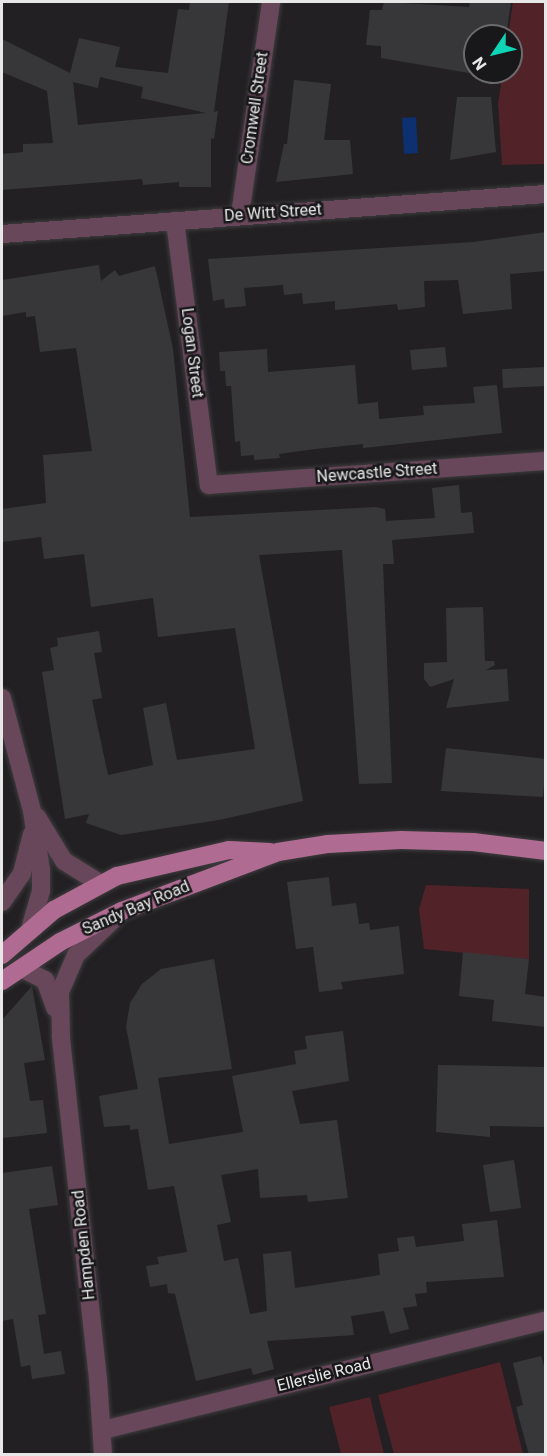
<!DOCTYPE html>
<html>
<head>
<meta charset="utf-8">
<style>
  body { margin:0 }
  #map { position:relative; width:547px; height:1456px; overflow:hidden; background:#222022; font-family:Roboto,sans-serif }
  div>[style] { position:absolute }
  [style*='--x'] { left:calc(var(--x)*1px); top:calc(var(--y)*1px); width:calc(var(--w)*1px); rotate:calc(var(--a)*1deg) }
  .green>* { inset:0; background:#522229 }
  .water>* { inset:0; background:#0c3070 }
  .building>* { inset:0; background:#37373a }
  .roads { filter:drop-shadow(0 0 2px #3e3c3e) drop-shadow(0 0 2px #3e3c3e) }
  .minor>* { height:18px; margin:-9px; padding:0 9px; transform-origin:9px; border-radius:9px; background:#68475a }
  .major>* { height:18px; margin:-9px; padding:0 9px; transform-origin:9px; border-radius:9px; background:#b06b92 }
  span { translate:-50% -50%; white-space:nowrap; text-align:center; line-height:1.15; -webkit-text-stroke:5px #181719; paint-order:stroke }
  .street-label { font-size:16px; color:#e8e7e8 }
  .frame { position:absolute; inset:0; border:3px solid #e8e7e8; pointer-events:none }
  .north { position:absolute; left:463px; top:24px; width:60px; height:60px; box-sizing:border-box; background:#181719; border:2px solid #6b6a6c; border-radius:50%; rotate:235deg; font-size:16px; font-weight:700; line-height:24px; text-align:center; color:#e8e7e8 }
  .north::after { content:''; display:block; margin:auto; width:21px; height:27px; background:#0dd5b5; clip-path:polygon(50% 0,100% 100%,50% 72%,0 100%) }
</style>
</head>
<body>
<div id="map">
  <div class="green">
    <i style="clip-path:polygon(513px 2px,545px 2px,545px 164px,502px 165px,498px 103px,503px 72px,511px 72px,511px 36px,508px 36px)"></i>
    <i style="clip-path:polygon(426px 885px,529px 889px,529px 959px,424px 949px,419px 909px)"></i>
    <i style="clip-path:polygon(500px 1362px,523px 1454px,394px 1454px,378px 1395px)"></i>
    <i style="clip-path:polygon(370px 1397px,384px 1454px,341px 1454px,329px 1407px)"></i>
  </div>
  <div class="water">
    <i style="clip-path:polygon(416px 117px,418px 153px,404px 154px,402px 118px)"></i>
  </div>
  <div class="building">
    <i style="clip-path:polygon(evenodd,190px 2px,229px 2px,214px 112px,218px 111px,214px 139px,211px 138px,211px 187px,179px 187px,179px 182px,143px 185px,142px 179px,2px 190px,2px 154px,23px 152px,23px 144px,53px 143px,47px 91px,2px 72px,2px 39px,70px 73px,79px 38px,120px 47px,115px 67px,168px 73px,178px 9px,189px 10px,190px 2px,100px 77px,143px 87px,141px 98px,206px 113px,78px 125px,73px 82px,98px 88px,100px 77px)"></i>
    <i style="clip-path:polygon(384px 2px,469px 7px,470px 2px,511px 2px,506px 36px,475px 36px,475px 74px,381px 58px,381px 46px,366px 45px,370px 10px,382px 10px)"></i>
    <i style="clip-path:polygon(294px 80px,331px 84px,324px 140px,350px 140px,353px 174px,276px 182px,284px 144px,287px 144px)"></i>
    <i style="clip-path:polygon(457px 97px,491px 97px,496px 152px,450px 160px)"></i>
    <i style="clip-path:polygon(546px 232px,546px 271px,510px 274px,512px 309px,463px 314px,458px 280px,424px 281px,425px 307px,398px 310px,397px 304px,335px 310px,335px 301px,303px 304px,302px 293px,284px 295px,283px 285px,244px 288px,246px 306px,225px 308px,224px 299px,213px 301px,208px 259px,473px 242px)"></i>
    <i style="clip-path:polygon(99px 265px,101px 281px,115px 270px,119px 276px,155px 266px,173px 349px,190px 517px,376px 507px,385px 509px,386px 521px,435px 518px,432px 488px,459px 485px,461px 513px,472px 512px,474px 533px,392px 540px,394px 564px,383px 564px,392px 783px,359px 784px,342px 550px,259px 555px,303px 801px,219px 820px,121px 835px,86px 823px,89px 814px,65px 819px,42px 672px,54px 670px,50px 648px,58px 646px,57px 638px,99px 631px,102px 652px,94px 653px,102px 698px,92px 700px,108px 775px,153px 765px,143px 708px,166px 703px,177px 760px,255px 749px,235px 628px,158px 637px,153px 598px,91px 607px,84px 554px,44px 559px,41px 537px,2px 542px,2px 509px,46px 503px,43px 455px,92px 451px,76px 348px,40px 352px,35px 316px,26px 317px,26px 312px,2px 316px,2px 280px)"></i>
    <i style="clip-path:polygon(445px 347px,447px 367px,412px 370px,410px 350px)"></i>
    <i style="clip-path:polygon(267px 349px,268px 372px,355px 365px,358px 404px,378px 402px,379px 419px,424px 415px,423px 406px,475px 403px,473px 387px,497px 385px,502px 433px,363px 448px,363px 444px,315px 449px,279px 454px,280px 458px,254px 460px,254px 455px,241px 456px,240px 441px,235px 442px,231px 386px,226px 386px,225px 371px,220px 371px,219px 352px)"></i>
    <i style="clip-path:polygon(546px 367px,546px 386px,503px 388px,502px 369px)"></i>
    <i style="clip-path:polygon(483px 607px,485px 661px,494px 661px,495px 665px,486px 670px,507px 669px,509px 701px,446px 708px,454px 679px,430px 687px,424px 679px,424px 663px,447px 662px,446px 608px)"></i>
    <i style="clip-path:polygon(446px 748px,546px 759px,543px 797px,441px 791px)"></i>
    <i style="clip-path:polygon(329px 877px,332px 906px,356px 903px,359px 924px,369px 923px,370px 930px,399px 926px,404px 974px,341px 982px,343px 989px,319px 992px,313px 947px,296px 949px,287px 882px)"></i>
    <i style="clip-path:polygon(463px 952px,529px 959px,525px 994px,546px 997px,546px 1027px,492px 1021px,494px 1000px,459px 996px)"></i>
    <i style="clip-path:polygon(214px 959px,232px 1069px,158px 1078px,169px 1144px,243px 1132px,232px 1076px,296px 1064px,294px 1051px,307px 1049px,305px 1036px,343px 1031px,349px 1081px,292px 1091px,300px 1124px,337px 1120px,348px 1198px,308px 1202px,307px 1195px,260px 1198px,258px 1169px,221px 1175px,231px 1222px,217px 1225px,224px 1261px,238px 1258px,250px 1314px,267px 1311px,263px 1254px,291px 1251px,295px 1288px,355px 1279px,380px 1275px,378px 1254px,399px 1251px,397px 1238px,414px 1236px,416px 1247px,464px 1241px,462px 1224px,497px 1220px,504px 1277px,426px 1282px,427px 1293px,415px 1294px,417px 1306px,403px 1308px,409px 1329px,390px 1334px,384px 1311px,351px 1316px,354px 1335px,267px 1341px,274px 1369px,253px 1375px,251px 1368px,196px 1381px,175px 1294px,168px 1293px,167px 1284px,150px 1287px,146px 1266px,159px 1264px,157px 1257px,187px 1252px,174px 1186px,148px 1190px,138px 1129px,130px 1130px,130px 1125px,104px 1127px,99px 1096px,138px 1089px,126px 1027px,130px 1003px,142px 984px,161px 969px)"></i>
    <i style="clip-path:polygon(32px 986px,45px 1060px,24px 1063px,30px 1101px,43px 1100px,47px 1133px,3px 1138px,2px 1020px)"></i>
    <i style="clip-path:polygon(438px 1065px,546px 1067px,546px 1127px,490px 1126px,490px 1137px,436px 1132px)"></i>
    <i style="clip-path:polygon(514px 1160px,521px 1208px,490px 1212px,483px 1165px)"></i>
    <i style="clip-path:polygon(52px 1166px,58px 1205px,29px 1209px,46px 1314px,38px 1315px,44px 1354px,61px 1351px,65px 1374px,32px 1379px,30px 1365px,21px 1367px,13px 1319px,2px 1321px,2px 1173px)"></i>
    <i style="clip-path:polygon(541px 1356px,546px 1373px,546px 1455px,529px 1455px,516px 1407px,523px 1405px,513px 1363px)"></i>
  </div>
  <div class="roads">
    <div class="minor">
      <i style="--x:240;--y:215;--w:215;--a:-81.7"></i>
      <i style="--x:175;--y:221;--w:266;--a:82.7"></i>
      <i style="--x:209;--y:485;--w:338;--a:-4.1"></i>
      <i style="--x:2;--y:234;--w:545;--a:-4.21"></i>
      <i style="--x:2;--y:698;--w:117;--a:75.1"></i>
      <i style="--x:32;--y:811;--w:60;--a:81.3"></i>
      <i style="--x:41;--y:870;--w:21;--a:90"></i>
      <i style="--x:41;--y:891;--w:36;--a:106"></i>
      <i style="--x:37;--y:817;--w:52;--a:58.5"></i>
      <i style="--x:64;--y:861;--w:44;--a:31.9"></i>
      <i style="--x:2;--y:902;--w:35;--a:-55"></i>
      <i style="--x:22;--y:873;--w:40;--a:-75.6"></i>
      <i style="--x:23;--y:969;--w:25;--a:27"></i>
      <i style="--x:45;--y:980;--w:30;--a:70"></i>
      <i style="--x:103;--y:1430;--w:456;--a:-13.9"></i>
      <i style="--x:103;--y:1454;--w:75;--a:-93.8"></i>
      <i style="--x:98;--y:1379;--w:345;--a:-96.2"></i>
      <i style="--x:61;--y:1036;--w:44;--a:-91.3"></i>
      <i style="--x:60;--y:992;--w:40;--a:-66.6"></i>
      <i style="--x:76;--y:955;--w:54;--a:-43.5"></i>
    </div>
    <div class="major">
      <i style="--x:2;--y:955;--w:69;--a:-40.9"></i>
      <i style="--x:54;--y:910;--w:72;--a:-28.4"></i>
      <i style="--x:117;--y:876;--w:115;--a:-13.1"></i>
      <i style="--x:229;--y:850;--w:41;--a:2.8"></i>
      <i style="--x:2;--y:981;--w:70;--a:-33.9"></i>
      <i style="--x:60;--y:942;--w:69;--a:-26.6"></i>
      <i style="--x:122;--y:911;--w:167;--a:-20.7"></i>
      <i style="--x:278;--y:852;--w:51;--a:-9.1"></i>
      <i style="--x:328;--y:844;--w:73;--a:-3.1"></i>
      <i style="--x:401;--y:840;--w:72;--a:1.6"></i>
      <i style="--x:473;--y:842;--w:74;--a:7"></i>
    </div>
  </div>
  <div class="street-label">
    <span style="left:255px;top:108px;rotate:-82deg">Cromwell Street</span>
    <span style="left:273px;top:213px;rotate:-4deg">De Witt Street</span>
    <span style="left:192px;top:353px;rotate:83deg">Logan Street</span>
    <span style="left:377px;top:473px;rotate:-4deg">Newcastle Street</span>
    <span style="left:136px;top:908px;rotate:-23deg">Sandy Bay Road</span>
    <span style="left:84px;top:1245px;rotate:-96deg">Hampden Road</span>
    <span style="left:324px;top:1375px;rotate:-14deg">Ellerslie Road</span>
  </div>
  <div class="frame"></div>
  <div class="north">N</div>
</div>
</body>
</html>
